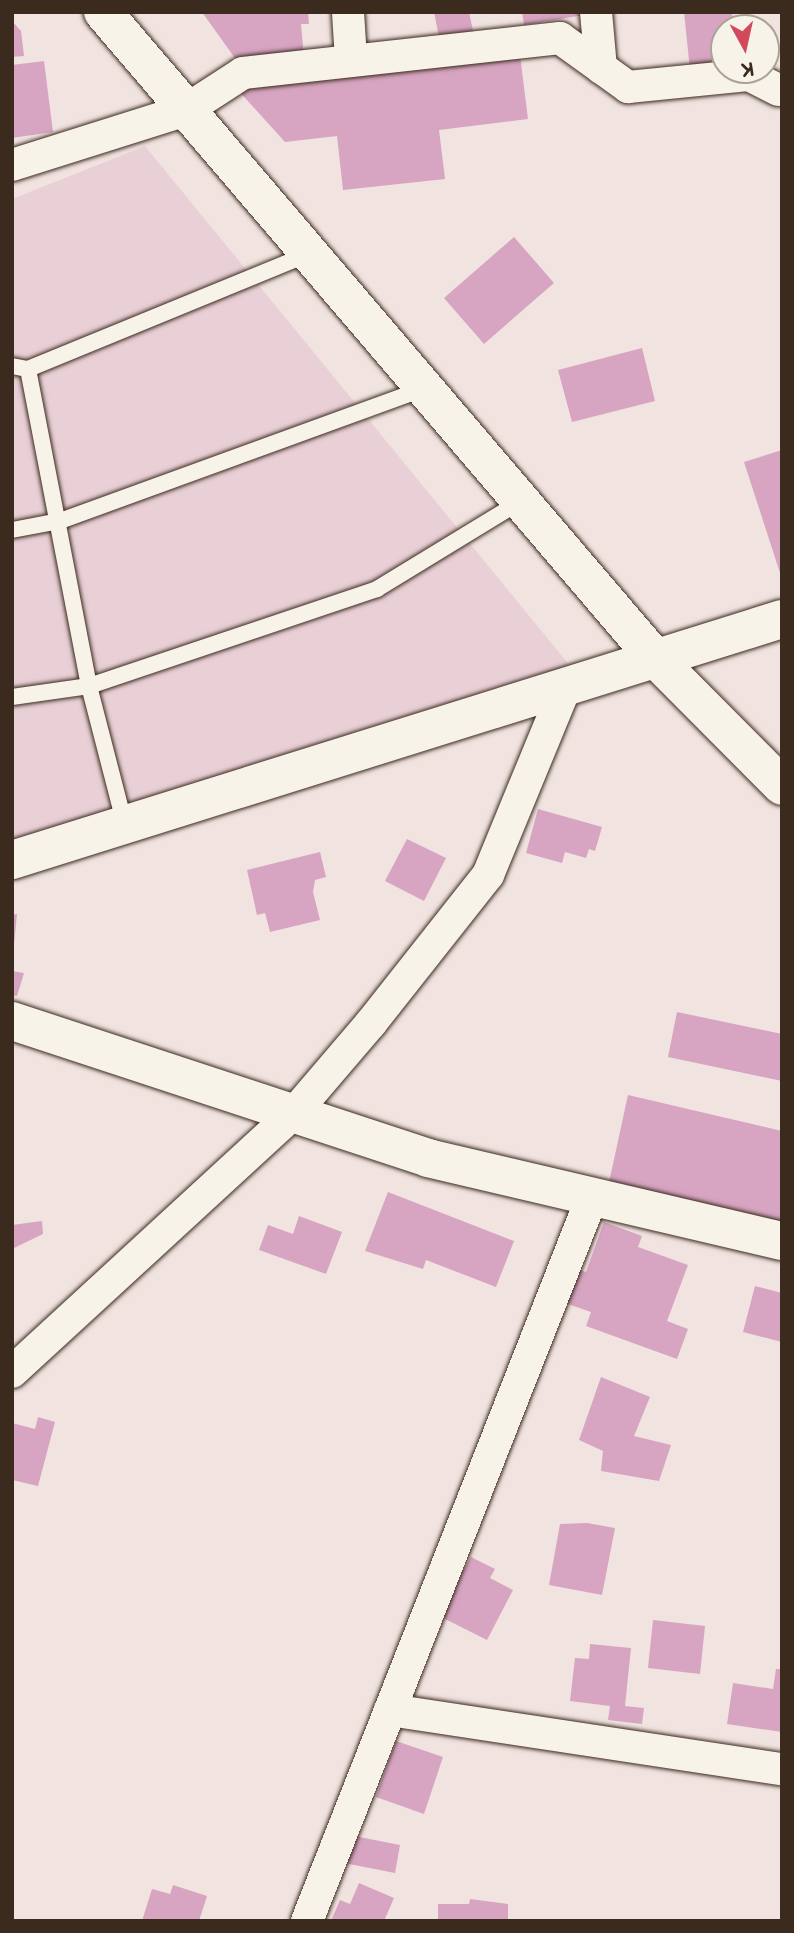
<!DOCTYPE html>
<html>
<head>
<meta charset="utf-8">
<style>
  body { margin:0 }
  #map { position:relative; width:794px; height:1933px; overflow:hidden; background:#f1e3e0; font-family:"Balsamiq Sans",sans-serif }
  div>[style] { position:absolute }
  [style*='--x'] { left:calc(var(--x)*1px); top:calc(var(--y)*1px); width:calc(var(--w)*1px); rotate:calc(var(--a)*1deg) }
  .built>* { inset:0; background:#e9d0d7 }
  .building>* { inset:0; background:#d7a5c2 }
  .roads { filter:drop-shadow(0 0 2px #3b2a1e) drop-shadow(0 0 2px #3b2a1e) }
  .service>* { height:16px; margin:-8px; padding:0 8px; transform-origin:8px; border-radius:8px; background:#f7f3e8 }
  .minor>* { height:32px; margin:-16px; padding:0 16px; transform-origin:16px; border-radius:16px; background:#f7f3e8 }
  .tertiary>* { height:38px; margin:-19px; padding:0 19px; transform-origin:19px; border-radius:19px; background:#f7f3e8 }
  .secondary>* { height:38px; margin:-19px; padding:0 19px; transform-origin:19px; border-radius:19px; background:#f7f3e8 }
  span { translate:-50% -50%; white-space:nowrap; text-align:center; line-height:1.15; -webkit-text-stroke:7px #f7f3e8; paint-order:stroke }
  .frame { position:absolute; inset:0; border:14px solid #3b2a1e; pointer-events:none }
  .north { position:absolute; left:710px; top:14px; width:70px; height:70px; box-sizing:border-box; background:#f7f3e8; border:2px solid #aca397; border-radius:50%; rotate:172deg; font-size:19px; font-weight:700; line-height:28px; text-align:center; color:#3b2a1e }
  .north::after { content:''; display:block; margin:auto; width:24px; height:32px; background:#d1495b; clip-path:polygon(50% 0,100% 100%,50% 72%,0 100%) }
</style>
</head>
<body>
<div id="map">
  <div class="built">
    <i style="clip-path:polygon(145px 146px,571px 667px,12px 841px,12px 199px)"></i>
  </div>
  <div class="building">
    <i style="clip-path:polygon(202px 12px,308px 12px,309px 24px,301px 24px,304px 58px,237px 61px)"></i>
    <i style="clip-path:polygon(434px 12px,469px 12px,474px 35px,440px 42px)"></i>
    <i style="clip-path:polygon(522px 12px,584px 12px,584px 15px,524px 25px)"></i>
    <i style="clip-path:polygon(684px 12px,732px 12px,734px 28px,724px 28px,724px 67px,690px 70px)"></i>
    <i style="clip-path:polygon(12px 21px,21px 31px,24px 56px,12px 57px)"></i>
    <i style="clip-path:polygon(519px 47px,528px 119px,439px 130px,445px 179px,343px 190px,337px 136px,285px 142px,237px 89px)"></i>
    <i style="clip-path:polygon(44px 61px,53px 132px,12px 138px,12px 65px)"></i>
    <i style="clip-path:polygon(514px 237px,554px 283px,484px 344px,444px 298px)"></i>
    <i style="clip-path:polygon(642px 348px,655px 401px,572px 422px,558px 370px)"></i>
    <i style="clip-path:polygon(782px 450px,782px 576px,781px 576px,744px 462px)"></i>
    <i style="clip-path:polygon(538px 809px,602px 827px,595px 851px,589px 849px,586px 858px,565px 852px,562px 863px,526px 853px)"></i>
    <i style="clip-path:polygon(407px 839px,446px 858px,424px 901px,385px 881px)"></i>
    <i style="clip-path:polygon(320px 852px,326px 877px,315px 880px,313px 892px,320px 920px,270px 932px,265px 913px,257px 915px,247px 870px)"></i>
    <i style="clip-path:polygon(17px 914px,14px 944px,12px 944px,12px 915px)"></i>
    <i style="clip-path:polygon(12px 971px,24px 973px,17px 996px,12px 995px)"></i>
    <i style="clip-path:polygon(677px 1012px,782px 1034px,782px 1081px,668px 1057px)"></i>
    <i style="clip-path:polygon(628px 1095px,782px 1131px,782px 1226px,608px 1187px)"></i>
    <i style="clip-path:polygon(388px 1192px,514px 1241px,496px 1287px,426px 1260px,423px 1269px,365px 1251px)"></i>
    <i style="clip-path:polygon(299px 1216px,342px 1232px,326px 1274px,259px 1250px,268px 1225px,293px 1234px)"></i>
    <i style="clip-path:polygon(42px 1221px,43px 1234px,12px 1249px,12px 1225px)"></i>
    <i style="clip-path:polygon(604px 1222px,642px 1236px,638px 1247px,688px 1265px,667px 1321px,688px 1329px,677px 1359px,586px 1326px,591px 1312px,565px 1303px,577px 1269px,586px 1272px)"></i>
    <i style="clip-path:polygon(755px 1286px,782px 1293px,782px 1342px,743px 1332px)"></i>
    <i style="clip-path:polygon(601px 1377px,650px 1397px,634px 1436px,671px 1445px,659px 1481px,601px 1471px,603px 1451px,579px 1440px)"></i>
    <i style="clip-path:polygon(38px 1417px,55px 1422px,38px 1486px,12px 1480px,12px 1423px,35px 1429px)"></i>
    <i style="clip-path:polygon(587px 1523px,615px 1528px,602px 1595px,549px 1585px,560px 1524px)"></i>
    <i style="clip-path:polygon(471px 1557px,495px 1569px,490px 1578px,513px 1590px,487px 1640px,433px 1613px,456px 1566px,464px 1570px)"></i>
    <i style="clip-path:polygon(653px 1620px,705px 1626px,700px 1674px,648px 1668px)"></i>
    <i style="clip-path:polygon(590px 1644px,631px 1648px,625px 1706px,644px 1708px,642px 1724px,608px 1720px,610px 1706px,570px 1701px,575px 1658px,589px 1659px)"></i>
    <i style="clip-path:polygon(776px 1669px,782px 1669px,782px 1732px,727px 1724px,733px 1683px,773px 1689px)"></i>
    <i style="clip-path:polygon(396px 1741px,443px 1757px,424px 1814px,376px 1797px)"></i>
    <i style="clip-path:polygon(349px 1835px,400px 1845px,395px 1873px,344px 1863px)"></i>
    <i style="clip-path:polygon(359px 1883px,394px 1898px,384px 1921px,331px 1921px,340px 1900px,350px 1904px)"></i>
    <i style="clip-path:polygon(173px 1885px,207px 1896px,199px 1921px,142px 1921px,152px 1889px,170px 1894px)"></i>
    <i style="clip-path:polygon(470px 1899px,508px 1904px,508px 1921px,438px 1921px,438px 1904px,469px 1904px)"></i>
  </div>
  <div class="roads">
    <div class="service">
      <i style="--x:12;--y:366;--w:16;--a:11"></i>
      <i style="--x:28;--y:369;--w:304;--a:-22.3"></i>
      <i style="--x:28;--y:369;--w:323;--a:79.1"></i>
      <i style="--x:89;--y:686;--w:144;--a:75.5"></i>
      <i style="--x:12;--y:530;--w:49;--a:-10.6"></i>
      <i style="--x:60;--y:521;--w:386;--a:-20"></i>
      <i style="--x:12;--y:697;--w:78;--a:-8.1"></i>
      <i style="--x:89;--y:686;--w:304;--a:-18.6"></i>
      <i style="--x:377;--y:589;--w:169;--a:-31.4"></i>
    </div>
    <div class="minor">
      <i style="--x:348;--y:12;--w:48;--a:86.4"></i>
      <i style="--x:596;--y:12;--w:56;--a:84.9"></i>
      <i style="--x:12;--y:165;--w:182;--a:-17.5"></i>
      <i style="--x:186;--y:110;--w:68;--a:-33"></i>
      <i style="--x:243;--y:73;--w:319;--a:-6.3"></i>
      <i style="--x:560;--y:38;--w:84;--a:35.8"></i>
      <i style="--x:628;--y:87;--w:122;--a:-5.7"></i>
      <i style="--x:749;--y:75;--w:33;--a:27"></i>
      <i style="--x:12;--y:1372;--w:384;--a:-42.6"></i>
      <i style="--x:295;--y:1112;--w:117;--a:-49.5"></i>
      <i style="--x:371;--y:1023;--w:189;--a:-51.7"></i>
      <i style="--x:488;--y:875;--w:204;--a:-67.6"></i>
      <i style="--x:390;--y:1710;--w:396;--a:8.6"></i>
      <i style="--x:307;--y:1921;--w:778;--a:-68.51"></i>
    </div>
    <div class="tertiary">
      <i style="--x:12;--y:860;--w:807;--a:-17.38"></i>
      <i style="--x:12;--y:1021;--w:438;--a:18.2"></i>
      <i style="--x:428;--y:1158;--w:364;--a:13.2"></i>
    </div>
    <div class="secondary">
      <i style="--x:103;--y:12;--w:850;--a:49.49"></i>
      <i style="--x:655;--y:658;--w:180;--a:45.2"></i>
    </div>
  </div>
  <div class="frame"></div>
  <div class="north">K</div>
</div>
</body>
</html>
